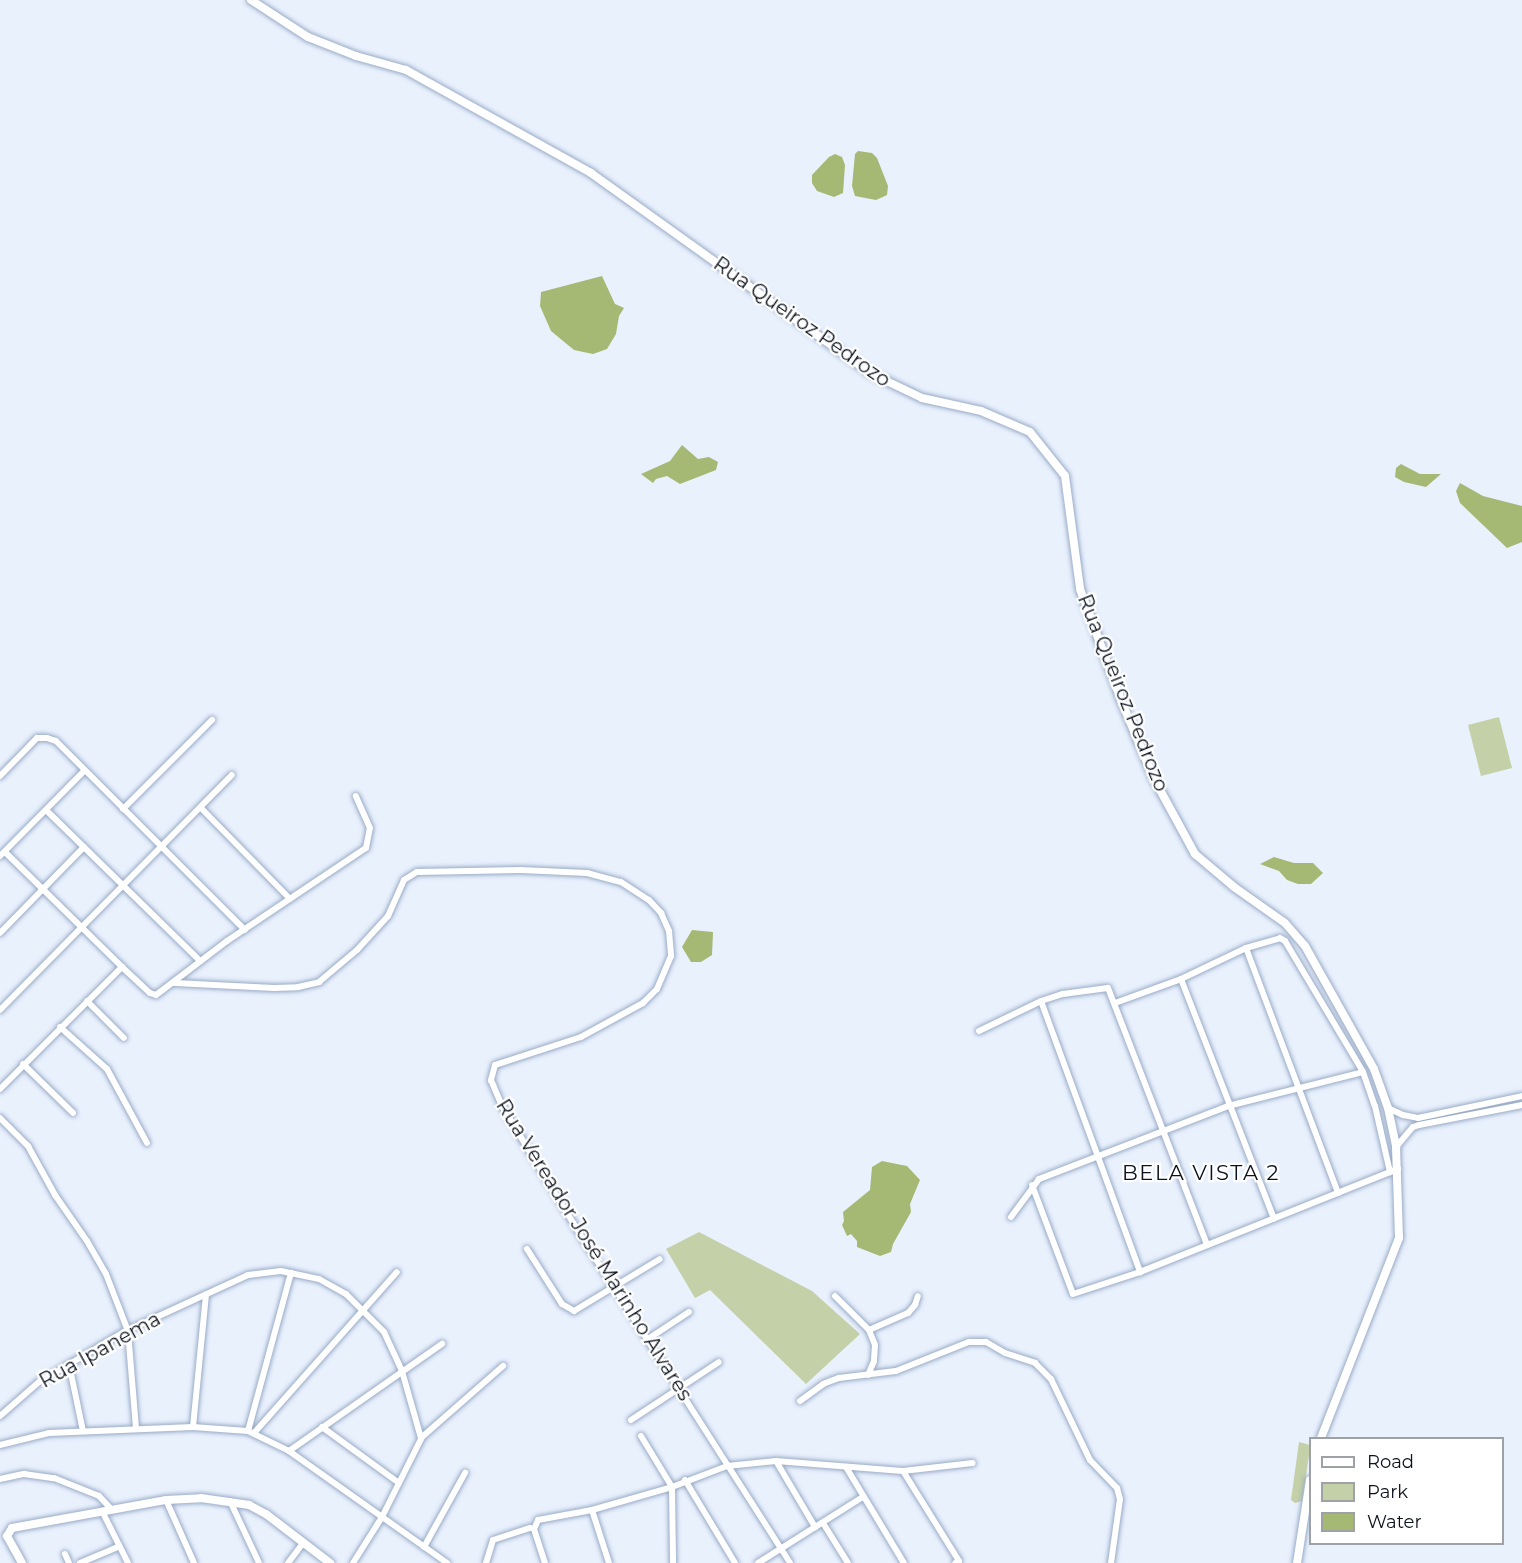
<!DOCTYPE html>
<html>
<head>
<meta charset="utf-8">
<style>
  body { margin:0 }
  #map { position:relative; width:1522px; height:1563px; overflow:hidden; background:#e9f1fd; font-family:Montserrat,sans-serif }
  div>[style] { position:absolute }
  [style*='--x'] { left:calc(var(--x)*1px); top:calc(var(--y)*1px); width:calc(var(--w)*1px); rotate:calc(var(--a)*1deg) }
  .green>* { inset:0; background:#c4d0a7 }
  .water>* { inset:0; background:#a5b874 }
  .roads { filter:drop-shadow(0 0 2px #99abc7) drop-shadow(0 0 2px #99abc7) }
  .minor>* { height:6px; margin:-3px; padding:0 3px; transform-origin:3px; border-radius:3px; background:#fff }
  .tertiary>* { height:8px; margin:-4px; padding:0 4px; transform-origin:4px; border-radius:4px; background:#fff }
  span { translate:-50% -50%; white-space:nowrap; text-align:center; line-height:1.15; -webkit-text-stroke:4.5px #fff; paint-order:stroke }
  .street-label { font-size:20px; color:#0d131d }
  .neighbourhood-label { font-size:21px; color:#0d131d; letter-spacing:1.5px }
  .legend { position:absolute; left:1309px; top:1437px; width:195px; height:108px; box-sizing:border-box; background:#fff; border:2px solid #9ea1a5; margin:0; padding:8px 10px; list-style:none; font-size:18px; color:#0d131d }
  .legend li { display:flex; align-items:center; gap:12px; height:30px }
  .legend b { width:30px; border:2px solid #9ea1a5 }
</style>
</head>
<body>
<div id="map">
  <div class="green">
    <i style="clip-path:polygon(1499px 717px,1512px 768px,1481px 776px,1468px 725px)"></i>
    <i style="clip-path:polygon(699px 1232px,812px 1291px,860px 1334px,806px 1384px,710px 1290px,695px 1298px,666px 1249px)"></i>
    <i style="clip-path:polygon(1299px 1442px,1310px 1445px,1310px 1449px,1302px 1501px,1295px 1503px,1291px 1500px)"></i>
  </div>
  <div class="water">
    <i style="clip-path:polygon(858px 151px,872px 153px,877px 158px,888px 186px,887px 195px,876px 200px,855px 196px,852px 186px,855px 154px)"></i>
    <i style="clip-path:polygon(835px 154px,842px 157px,845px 165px,843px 193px,834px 197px,817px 191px,812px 183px,812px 175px,829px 157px)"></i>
    <i style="clip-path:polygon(602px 276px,615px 304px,624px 308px,619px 316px,616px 334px,607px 349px,593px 354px,574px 350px,551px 331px,540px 306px,541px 292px)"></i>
    <i style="clip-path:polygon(682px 445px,698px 459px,709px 457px,718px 462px,716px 470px,680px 484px,667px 476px,656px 479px,653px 483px,641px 474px,670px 461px)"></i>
    <i style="clip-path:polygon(1401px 464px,1420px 474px,1441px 474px,1426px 487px,1404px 482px,1395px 477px,1396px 468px)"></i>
    <i style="clip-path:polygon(1460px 483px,1483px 496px,1522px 506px,1522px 542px,1507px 548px,1460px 503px,1456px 491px)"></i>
    <i style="clip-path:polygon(1274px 857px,1294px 863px,1313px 863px,1323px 873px,1311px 884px,1298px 884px,1287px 880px,1279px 871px,1260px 864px)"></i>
    <i style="clip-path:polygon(692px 930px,713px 932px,712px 955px,701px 962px,691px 962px,682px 947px)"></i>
    <i style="clip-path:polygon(882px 1161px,907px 1166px,920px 1180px,910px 1204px,911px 1212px,893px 1244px,891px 1252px,880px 1256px,857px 1247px,857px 1241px,851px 1234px,847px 1236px,842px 1225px,844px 1221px,843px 1212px,870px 1190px,872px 1167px)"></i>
  </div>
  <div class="roads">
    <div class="minor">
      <i style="--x:0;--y:776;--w:53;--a:-45.8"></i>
      <i style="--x:37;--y:738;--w:10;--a:0"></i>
      <i style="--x:47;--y:738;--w:9;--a:18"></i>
      <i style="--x:56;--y:741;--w:267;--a:45"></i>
      <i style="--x:201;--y:808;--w:127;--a:45.6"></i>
      <i style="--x:123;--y:809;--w:126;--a:-45"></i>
      <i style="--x:46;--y:810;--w:216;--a:44.4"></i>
      <i style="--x:5;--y:852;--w:164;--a:44.5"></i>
      <i style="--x:122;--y:967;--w:38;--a:43"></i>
      <i style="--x:150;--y:993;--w:6;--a:18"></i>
      <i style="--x:156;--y:995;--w:89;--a:-37.3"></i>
      <i style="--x:227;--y:941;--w:167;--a:-33.8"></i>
      <i style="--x:366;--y:848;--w:20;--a:-79"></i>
      <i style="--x:370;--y:828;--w:35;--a:-114"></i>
      <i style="--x:0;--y:856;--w:120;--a:-45.3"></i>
      <i style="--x:0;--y:933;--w:120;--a:-45.7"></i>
      <i style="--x:1246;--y:948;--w:262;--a:69.4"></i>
      <i style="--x:1181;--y:979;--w:257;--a:68.8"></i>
      <i style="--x:175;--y:983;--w:99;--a:2.9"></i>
      <i style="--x:274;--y:988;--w:24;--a:-2"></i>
      <i style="--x:298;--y:987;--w:22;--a:-13"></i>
      <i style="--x:319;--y:982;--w:50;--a:-40.1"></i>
      <i style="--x:357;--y:950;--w:46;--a:-47.6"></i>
      <i style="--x:388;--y:916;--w:39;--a:-66"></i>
      <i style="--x:404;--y:880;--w:15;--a:-32"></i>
      <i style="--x:417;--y:872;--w:104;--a:-1.1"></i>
      <i style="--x:521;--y:870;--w:66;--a:2.6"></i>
      <i style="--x:587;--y:873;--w:35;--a:15"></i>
      <i style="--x:621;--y:882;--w:33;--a:33"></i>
      <i style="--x:649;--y:900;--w:18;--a:47"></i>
      <i style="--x:661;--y:913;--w:20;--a:66"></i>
      <i style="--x:669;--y:931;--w:25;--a:85"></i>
      <i style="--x:671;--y:956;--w:36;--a:113"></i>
      <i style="--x:657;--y:989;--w:20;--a:135"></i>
      <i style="--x:643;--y:1003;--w:71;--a:151.3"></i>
      <i style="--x:581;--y:1037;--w:90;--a:162"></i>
      <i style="--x:495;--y:1065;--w:16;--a:105"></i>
      <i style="--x:491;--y:1080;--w:28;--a:67"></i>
      <i style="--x:502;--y:1106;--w:156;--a:58.7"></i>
      <i style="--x:583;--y:1239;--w:384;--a:57.4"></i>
      <i style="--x:87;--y:1001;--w:52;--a:45"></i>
      <i style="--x:1041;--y:1001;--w:289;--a:69.9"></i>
      <i style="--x:1115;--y:1003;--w:70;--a:-20"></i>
      <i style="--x:1181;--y:979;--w:72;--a:-25.5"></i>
      <i style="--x:1246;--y:948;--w:35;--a:-16"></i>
      <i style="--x:1280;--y:938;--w:6;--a:31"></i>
      <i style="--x:1285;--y:941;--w:152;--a:59.2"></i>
      <i style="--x:1363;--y:1072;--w:36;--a:71"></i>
      <i style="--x:1375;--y:1106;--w:68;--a:77.2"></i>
      <i style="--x:0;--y:1010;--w:330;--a:-45.4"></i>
      <i style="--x:60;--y:1027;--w:63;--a:41.8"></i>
      <i style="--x:107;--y:1069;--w:84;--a:61.6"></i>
      <i style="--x:979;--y:1031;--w:69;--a:-25.8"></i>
      <i style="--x:1041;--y:1001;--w:23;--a:-18"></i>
      <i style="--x:1063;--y:994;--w:45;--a:-7.6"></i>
      <i style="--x:1108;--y:988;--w:275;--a:68.9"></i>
      <i style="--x:23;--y:1064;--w:70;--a:44.4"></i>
      <i style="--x:0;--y:1089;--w:173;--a:-45"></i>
      <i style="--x:1388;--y:1108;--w:17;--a:25"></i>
      <i style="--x:1403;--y:1115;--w:15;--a:11"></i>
      <i style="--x:1418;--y:1118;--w:106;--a:-11.9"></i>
      <i style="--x:0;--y:1118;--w:40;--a:45"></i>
      <i style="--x:28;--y:1146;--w:56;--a:61.1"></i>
      <i style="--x:55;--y:1195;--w:56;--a:55.2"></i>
      <i style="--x:87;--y:1241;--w:38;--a:60"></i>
      <i style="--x:106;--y:1274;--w:61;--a:68.9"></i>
      <i style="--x:128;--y:1331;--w:97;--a:85.3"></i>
      <i style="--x:1396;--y:1147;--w:26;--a:-50"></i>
      <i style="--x:1413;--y:1127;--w:6;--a:-18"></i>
      <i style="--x:1419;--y:1125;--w:105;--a:-11"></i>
      <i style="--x:1032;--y:1185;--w:116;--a:69.4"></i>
      <i style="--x:1073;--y:1294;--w:71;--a:-18.2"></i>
      <i style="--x:1140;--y:1272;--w:278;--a:-21.8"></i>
      <i style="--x:1011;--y:1217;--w:47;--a:-53.6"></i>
      <i style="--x:1039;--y:1179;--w:203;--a:-21.1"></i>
      <i style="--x:1228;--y:1106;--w:139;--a:-14.1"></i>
      <i style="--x:527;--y:1249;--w:65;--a:57.5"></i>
      <i style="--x:562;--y:1304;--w:14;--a:30"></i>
      <i style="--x:574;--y:1311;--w:100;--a:-31.2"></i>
      <i style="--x:835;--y:1296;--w:48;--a:45"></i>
      <i style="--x:869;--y:1330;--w:16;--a:68"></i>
      <i style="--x:875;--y:1345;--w:16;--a:94"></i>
      <i style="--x:874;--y:1361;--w:15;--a:113"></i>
      <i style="--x:869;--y:1330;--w:43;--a:-23.6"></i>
      <i style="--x:908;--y:1313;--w:11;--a:-49"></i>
      <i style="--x:915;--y:1305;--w:9;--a:-72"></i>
      <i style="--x:648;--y:1339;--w:49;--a:-33.4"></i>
      <i style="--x:69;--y:1364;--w:68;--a:78.2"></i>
      <i style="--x:800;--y:1401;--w:29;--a:-36"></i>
      <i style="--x:823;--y:1384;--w:17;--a:-21"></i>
      <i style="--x:839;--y:1378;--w:57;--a:-7"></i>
      <i style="--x:896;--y:1371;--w:79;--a:-21.7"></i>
      <i style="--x:969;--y:1342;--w:17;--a:0"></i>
      <i style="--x:986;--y:1342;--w:22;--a:30"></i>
      <i style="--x:1005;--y:1353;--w:32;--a:18"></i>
      <i style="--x:1035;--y:1363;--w:23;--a:45"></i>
      <i style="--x:1051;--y:1379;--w:90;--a:64.3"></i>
      <i style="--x:1090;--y:1460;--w:39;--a:46"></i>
      <i style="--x:1117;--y:1488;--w:11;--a:75"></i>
      <i style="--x:1120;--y:1499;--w:65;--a:98"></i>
      <i style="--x:0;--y:1416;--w:52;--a:-41.1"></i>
      <i style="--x:39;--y:1382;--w:99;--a:-30.5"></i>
      <i style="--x:124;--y:1332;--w:136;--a:-24.7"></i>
      <i style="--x:248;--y:1275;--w:33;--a:-7"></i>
      <i style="--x:281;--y:1271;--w:39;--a:12"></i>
      <i style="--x:319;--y:1279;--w:31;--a:29"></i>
      <i style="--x:346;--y:1294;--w:54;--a:45"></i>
      <i style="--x:384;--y:1332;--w:43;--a:65.2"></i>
      <i style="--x:402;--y:1371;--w:70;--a:74.2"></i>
      <i style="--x:631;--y:1420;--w:105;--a:-33.4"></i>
      <i style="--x:193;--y:1427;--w:133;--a:-84.4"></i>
      <i style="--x:322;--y:1427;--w:95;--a:36"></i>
      <i style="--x:248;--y:1431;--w:164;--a:-74.8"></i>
      <i style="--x:254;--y:1433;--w:215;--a:-48.4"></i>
      <i style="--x:641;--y:1436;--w:60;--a:58.7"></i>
      <i style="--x:672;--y:1487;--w:76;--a:89.2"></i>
      <i style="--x:0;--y:1445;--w:50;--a:-13.8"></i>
      <i style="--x:49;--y:1433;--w:144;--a:-2.4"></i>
      <i style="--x:193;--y:1427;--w:55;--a:4.2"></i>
      <i style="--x:248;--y:1431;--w:46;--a:26"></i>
      <i style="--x:289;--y:1451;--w:194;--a:35.3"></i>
      <i style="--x:289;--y:1451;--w:187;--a:-35"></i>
      <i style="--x:776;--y:1461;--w:77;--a:59.4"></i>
      <i style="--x:846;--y:1467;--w:112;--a:58.9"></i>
      <i style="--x:903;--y:1471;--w:106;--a:58.1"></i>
      <i style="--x:959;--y:1561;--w:4;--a:153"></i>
      <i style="--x:0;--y:1479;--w:25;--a:-12"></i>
      <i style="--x:24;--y:1474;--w:30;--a:8"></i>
      <i style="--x:54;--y:1478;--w:48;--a:21.8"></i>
      <i style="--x:99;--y:1496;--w:18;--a:47"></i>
      <i style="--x:685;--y:1480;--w:97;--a:58.9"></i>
      <i style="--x:166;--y:1500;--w:69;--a:66"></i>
      <i style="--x:230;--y:1501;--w:68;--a:64.9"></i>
      <i style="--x:592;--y:1510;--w:56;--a:72.2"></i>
      <i style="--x:102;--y:1511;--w:58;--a:63.4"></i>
      <i style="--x:823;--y:1523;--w:47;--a:58"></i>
      <i style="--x:424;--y:1547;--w:85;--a:-61"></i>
      <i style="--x:65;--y:1554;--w:10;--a:66"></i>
      <i style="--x:80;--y:1563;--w:43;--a:-23"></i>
      <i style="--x:288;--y:1563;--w:26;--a:-53"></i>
      <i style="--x:353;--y:1563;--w:54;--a:-57.8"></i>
      <i style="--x:382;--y:1517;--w:89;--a:-63.4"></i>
      <i style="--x:422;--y:1437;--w:108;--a:-41.2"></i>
      <i style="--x:486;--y:1563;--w:24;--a:-73"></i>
      <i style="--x:493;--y:1540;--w:39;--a:-18"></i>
      <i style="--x:545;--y:1563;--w:36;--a:-108"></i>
      <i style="--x:534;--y:1529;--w:10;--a:-66"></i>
      <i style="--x:538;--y:1520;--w:55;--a:-10.5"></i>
      <i style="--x:592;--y:1510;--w:83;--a:-16"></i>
      <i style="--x:672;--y:1487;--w:59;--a:-20.9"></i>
      <i style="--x:727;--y:1466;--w:49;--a:-5.8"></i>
      <i style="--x:776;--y:1461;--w:127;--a:4.5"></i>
      <i style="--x:903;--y:1471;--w:70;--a:-6.5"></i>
      <i style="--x:758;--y:1563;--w:124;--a:-32.2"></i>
    </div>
    <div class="tertiary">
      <i style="--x:251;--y:0;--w:68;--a:33"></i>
      <i style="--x:308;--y:37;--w:52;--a:21.6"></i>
      <i style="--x:356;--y:56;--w:52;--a:15.6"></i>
      <i style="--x:406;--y:70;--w:212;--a:29.1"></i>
      <i style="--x:591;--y:173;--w:345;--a:35.6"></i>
      <i style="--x:872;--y:374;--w:55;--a:25.6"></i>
      <i style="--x:922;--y:398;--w:60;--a:12.4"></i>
      <i style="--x:981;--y:411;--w:53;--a:23.2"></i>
      <i style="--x:1030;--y:432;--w:56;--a:51.5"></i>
      <i style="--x:1065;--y:476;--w:114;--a:82.4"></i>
      <i style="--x:1080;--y:589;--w:118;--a:69.7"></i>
      <i style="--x:1121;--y:700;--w:83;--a:67.4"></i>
      <i style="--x:1153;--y:777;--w:88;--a:61.4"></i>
      <i style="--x:1195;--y:854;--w:51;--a:40.2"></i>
      <i style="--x:1234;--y:887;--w:62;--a:35.2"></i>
      <i style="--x:1285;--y:923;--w:30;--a:49"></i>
      <i style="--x:1305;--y:946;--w:141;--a:60.7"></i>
      <i style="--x:1374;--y:1069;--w:41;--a:70.3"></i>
      <i style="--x:1388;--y:1108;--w:40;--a:78"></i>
      <i style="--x:1396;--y:1147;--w:91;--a:88.1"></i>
      <i style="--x:1399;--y:1238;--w:215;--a:111.3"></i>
      <i style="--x:22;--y:1563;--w:31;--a:-119"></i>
      <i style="--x:7;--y:1536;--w:9;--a:-58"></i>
      <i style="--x:12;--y:1528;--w:157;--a:-10.3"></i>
      <i style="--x:166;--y:1500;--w:35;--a:-3"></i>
      <i style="--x:201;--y:1498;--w:49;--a:8.3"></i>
      <i style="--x:249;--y:1505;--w:19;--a:28"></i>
      <i style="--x:266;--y:1514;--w:81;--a:37.4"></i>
      <i style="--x:1297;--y:1563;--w:84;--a:-81.1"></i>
    </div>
  </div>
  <div class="street-label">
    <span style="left:802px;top:322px;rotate:35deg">Rua Queiroz Pedrozo</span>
    <span style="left:1123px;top:693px;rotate:68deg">Rua Queiroz Pedrozo</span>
    <span style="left:594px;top:1250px;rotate:58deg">Rua Vereador José Marinho Alvares</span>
    <span style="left:100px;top:1350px;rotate:-29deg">Rua Ipanema</span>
  </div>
  <div class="neighbourhood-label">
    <span style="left:1201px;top:1173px">BELA VISTA 2</span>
  </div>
  <ul class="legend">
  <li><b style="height:8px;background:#fff"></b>Road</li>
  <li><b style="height:16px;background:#c4d0a7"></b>Park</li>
  <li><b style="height:16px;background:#a5b874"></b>Water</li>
  </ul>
</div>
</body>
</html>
